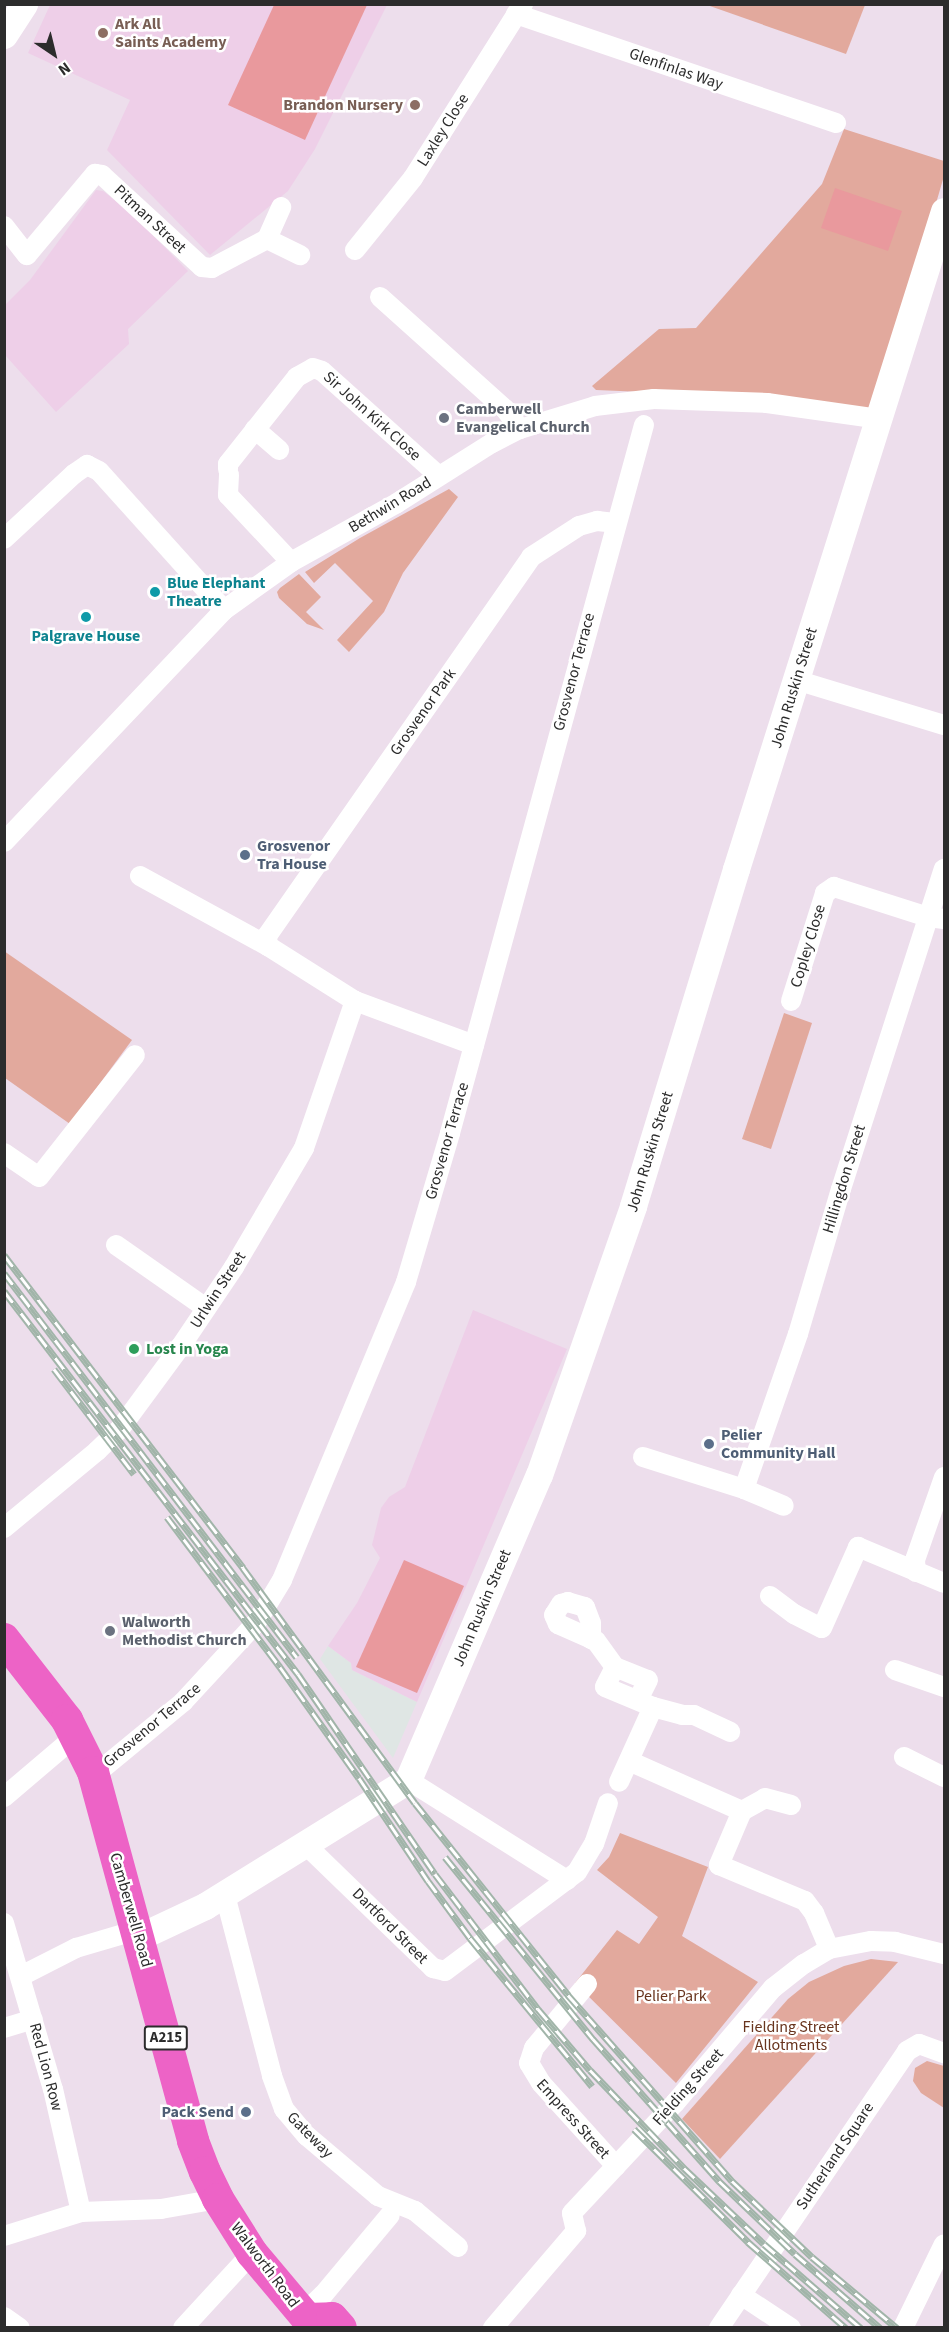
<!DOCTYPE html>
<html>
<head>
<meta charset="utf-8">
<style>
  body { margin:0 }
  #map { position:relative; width:949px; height:2332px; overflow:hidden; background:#eddeec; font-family:"Source Sans 3",sans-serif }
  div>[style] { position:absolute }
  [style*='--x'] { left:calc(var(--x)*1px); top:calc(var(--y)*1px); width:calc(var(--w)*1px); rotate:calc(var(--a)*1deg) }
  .industrial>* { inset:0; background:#dfe6e4 }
  .education>* { inset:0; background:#eecfe8 }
  .green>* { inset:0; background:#e2a99d }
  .pitch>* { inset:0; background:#e9999d }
  .street>* { height:20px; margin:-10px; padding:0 10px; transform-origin:10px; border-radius:10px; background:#fff }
  .secondary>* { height:27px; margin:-13.5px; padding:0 13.5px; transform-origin:13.5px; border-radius:13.5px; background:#fff }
  .primary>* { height:32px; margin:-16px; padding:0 16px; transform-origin:16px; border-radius:16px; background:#ed63c6 }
  .rail>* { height:7px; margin-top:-3.5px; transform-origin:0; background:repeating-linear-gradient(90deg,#fff 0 14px,#a1b5a9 0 28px); box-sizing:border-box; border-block:2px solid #a1b5a9 }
  .dots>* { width:16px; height:16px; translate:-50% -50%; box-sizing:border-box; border:3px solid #fff; border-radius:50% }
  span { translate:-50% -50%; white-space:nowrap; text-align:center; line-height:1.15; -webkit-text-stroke:5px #fff; paint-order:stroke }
  .shield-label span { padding:2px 4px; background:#fff; border:2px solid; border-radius:4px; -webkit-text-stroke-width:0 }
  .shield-label { font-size:15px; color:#2c2c2c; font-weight:700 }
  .education-label { font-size:16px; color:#785e54; font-weight:700 }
  .left { translate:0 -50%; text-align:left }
  .right { translate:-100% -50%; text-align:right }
  .street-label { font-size:16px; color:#2c2c2c }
  .worship-label { font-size:16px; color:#5b616d; font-weight:700 }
  .culture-label { font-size:16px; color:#0d838f; font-weight:700 }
  .service-label { font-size:16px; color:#4e5e75; font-weight:700 }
  .leisure-label { font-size:16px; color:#27864d; font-weight:700 }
  .park-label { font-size:16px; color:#68341d }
  .frame { position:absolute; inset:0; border:6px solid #2c2c2c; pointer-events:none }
  .north { position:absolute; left:24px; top:24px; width:60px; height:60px; -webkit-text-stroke:4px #fff; paint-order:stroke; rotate:145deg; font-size:16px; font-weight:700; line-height:24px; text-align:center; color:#2c2c2c }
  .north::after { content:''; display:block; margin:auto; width:21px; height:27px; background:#2c2c2c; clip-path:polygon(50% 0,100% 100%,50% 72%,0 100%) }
</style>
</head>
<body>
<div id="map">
  <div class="industrial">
    <i style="clip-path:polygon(328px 1646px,351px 1663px,352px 1670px,417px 1702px,393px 1758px,320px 1659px)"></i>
  </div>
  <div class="education">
    <i style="clip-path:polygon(50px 5px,387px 5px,315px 149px,288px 191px,210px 255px,107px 150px,130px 100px,28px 53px)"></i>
    <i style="clip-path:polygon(96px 190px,103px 191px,130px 212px,188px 271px,128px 329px,129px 344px,56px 412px,5px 355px,5px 305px,30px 280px)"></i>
    <i style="clip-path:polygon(473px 1310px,567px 1349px,417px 1702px,352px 1670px,351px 1663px,328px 1646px,357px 1603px,380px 1558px,372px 1545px,381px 1508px,389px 1497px,405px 1487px)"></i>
  </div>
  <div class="green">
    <i style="clip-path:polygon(707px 5px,865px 5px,846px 54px)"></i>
    <i style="clip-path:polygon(844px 129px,944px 161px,944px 176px,875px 412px,692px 394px,596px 390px,592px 386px,659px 329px,696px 328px,822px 184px)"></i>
    <i style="clip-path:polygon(449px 489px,458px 497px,403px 573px,384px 612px,349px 652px,337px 640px,373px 601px,335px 563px,314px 583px,305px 572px,360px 538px)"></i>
    <i style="clip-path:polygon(299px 574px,321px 597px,306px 612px,324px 630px,307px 624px,279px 598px,277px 592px,280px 588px)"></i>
    <i style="clip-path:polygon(4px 951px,132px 1040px,70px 1124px,5px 1078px)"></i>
    <i style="clip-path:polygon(784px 1013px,812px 1023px,771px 1149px,742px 1139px)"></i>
    <i style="clip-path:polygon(620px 1833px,708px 1867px,682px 1936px,758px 1982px,676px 2083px,575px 1983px,617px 1930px,639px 1944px,658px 1917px,597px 1870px,609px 1857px)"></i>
    <i style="clip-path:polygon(871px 1959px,898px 1962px,720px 2159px,682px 2119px,788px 1999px,809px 1982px,844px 1966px)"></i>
    <i style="clip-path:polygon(927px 2061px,944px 2066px,944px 2108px,921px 2093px,913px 2081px,915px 2068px)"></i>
  </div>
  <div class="pitch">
    <i style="clip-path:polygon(274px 5px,367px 5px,305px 140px,228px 105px)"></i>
    <i style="clip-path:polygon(835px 188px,902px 211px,888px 251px,821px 228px)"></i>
    <i style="clip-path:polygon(404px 1560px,464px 1586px,417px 1693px,356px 1667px)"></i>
  </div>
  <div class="street">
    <i style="--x:516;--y:14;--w:338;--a:18.8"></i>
    <i style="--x:4;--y:226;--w:37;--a:52"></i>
    <i style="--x:27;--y:255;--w:106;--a:-50"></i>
    <i style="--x:95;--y:174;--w:7;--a:8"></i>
    <i style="--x:102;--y:175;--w:136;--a:42.6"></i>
    <i style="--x:202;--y:267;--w:10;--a:6"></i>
    <i style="--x:212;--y:268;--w:62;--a:-27.8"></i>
    <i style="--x:267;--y:239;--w:35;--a:-66"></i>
    <i style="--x:267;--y:239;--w:37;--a:26"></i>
    <i style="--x:355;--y:250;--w:92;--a:-51.1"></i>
    <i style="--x:413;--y:178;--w:206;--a:-57.7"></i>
    <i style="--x:380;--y:297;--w:168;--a:41.9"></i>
    <i style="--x:505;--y:409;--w:25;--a:53"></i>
    <i style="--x:255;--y:429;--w:32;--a:41"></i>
    <i style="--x:228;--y:469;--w:5;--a:-90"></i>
    <i style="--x:228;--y:464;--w:111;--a:-51.6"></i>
    <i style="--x:297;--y:377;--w:18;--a:-29"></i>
    <i style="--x:313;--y:368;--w:9;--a:18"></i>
    <i style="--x:322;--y:371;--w:157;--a:41.9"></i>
    <i style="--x:229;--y:475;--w:20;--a:93"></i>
    <i style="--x:228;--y:495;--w:92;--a:46.8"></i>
    <i style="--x:4;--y:539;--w:96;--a:-42.9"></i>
    <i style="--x:74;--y:474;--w:16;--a:-35"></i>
    <i style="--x:87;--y:465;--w:13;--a:27"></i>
    <i style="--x:99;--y:471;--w:187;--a:48"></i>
    <i style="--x:796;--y:680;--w:155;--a:16.9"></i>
    <i style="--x:4;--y:842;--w:320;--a:-46.5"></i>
    <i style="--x:224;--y:610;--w:82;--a:-35.6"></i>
    <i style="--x:291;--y:562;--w:121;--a:-29.1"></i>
    <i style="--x:397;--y:503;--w:112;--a:-32.3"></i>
    <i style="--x:492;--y:443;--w:31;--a:-27"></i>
    <i style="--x:520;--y:429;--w:78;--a:-17"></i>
    <i style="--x:595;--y:406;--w:59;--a:-6.8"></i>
    <i style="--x:654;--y:399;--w:113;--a:2"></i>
    <i style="--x:767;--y:403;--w:113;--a:8.1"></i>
    <i style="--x:140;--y:876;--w:146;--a:28.7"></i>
    <i style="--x:791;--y:1001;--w:113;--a:-72.5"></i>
    <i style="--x:825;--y:893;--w:11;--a:-34"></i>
    <i style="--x:834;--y:887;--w:99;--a:17.7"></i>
    <i style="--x:928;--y:917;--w:16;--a:7"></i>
    <i style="--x:474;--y:1045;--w:127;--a:-159.7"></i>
    <i style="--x:355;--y:1001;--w:103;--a:-147.7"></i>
    <i style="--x:268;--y:946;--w:10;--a:-96"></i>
    <i style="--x:267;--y:936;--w:462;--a:-55.1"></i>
    <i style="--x:531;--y:557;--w:57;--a:-32.9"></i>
    <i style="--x:579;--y:526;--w:19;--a:-16"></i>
    <i style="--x:597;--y:521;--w:18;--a:6"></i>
    <i style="--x:4;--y:1153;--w:42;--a:34.4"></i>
    <i style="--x:39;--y:1177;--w:155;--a:-51.8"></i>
    <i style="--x:116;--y:1245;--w:110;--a:35"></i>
    <i style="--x:643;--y:1457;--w:106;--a:17.6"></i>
    <i style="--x:744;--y:1489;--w:43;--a:23"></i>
    <i style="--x:744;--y:1489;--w:164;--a:-70.8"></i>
    <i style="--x:798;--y:1334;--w:151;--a:-73.5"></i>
    <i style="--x:841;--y:1189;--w:336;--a:-72.2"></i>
    <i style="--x:4;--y:1528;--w:121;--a:-39.6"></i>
    <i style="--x:97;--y:1451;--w:30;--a:-44"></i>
    <i style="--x:119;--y:1430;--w:104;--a:-53.6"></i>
    <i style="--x:181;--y:1346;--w:95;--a:-56.1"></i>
    <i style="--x:234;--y:1267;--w:138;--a:-59.5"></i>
    <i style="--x:304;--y:1148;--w:156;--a:-70.9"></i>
    <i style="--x:916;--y:1572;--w:12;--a:-95"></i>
    <i style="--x:915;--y:1560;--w:88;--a:-70.7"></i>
    <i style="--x:770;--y:1596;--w:30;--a:37"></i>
    <i style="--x:794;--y:1614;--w:31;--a:27"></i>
    <i style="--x:822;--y:1628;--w:89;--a:-66"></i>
    <i style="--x:858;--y:1547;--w:93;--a:22.7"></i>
    <i style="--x:591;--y:1639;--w:16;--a:-90"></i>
    <i style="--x:591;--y:1623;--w:17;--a:-111"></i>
    <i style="--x:585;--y:1607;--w:18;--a:-164"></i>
    <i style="--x:568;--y:1602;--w:7;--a:164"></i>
    <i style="--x:561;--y:1604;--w:13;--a:122"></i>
    <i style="--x:554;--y:1615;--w:10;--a:66"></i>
    <i style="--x:558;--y:1624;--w:36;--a:24"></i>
    <i style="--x:591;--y:1639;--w:5;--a:22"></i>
    <i style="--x:596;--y:1641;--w:32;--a:54"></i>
    <i style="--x:615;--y:1667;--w:22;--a:117"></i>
    <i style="--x:605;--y:1687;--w:52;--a:22.6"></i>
    <i style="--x:653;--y:1707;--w:82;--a:114.4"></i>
    <i style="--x:615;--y:1667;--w:35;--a:22"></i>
    <i style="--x:648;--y:1680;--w:22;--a:117"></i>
    <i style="--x:895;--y:1670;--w:52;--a:19.1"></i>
    <i style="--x:653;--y:1707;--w:30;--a:15"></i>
    <i style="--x:682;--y:1715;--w:12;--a:0"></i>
    <i style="--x:694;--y:1715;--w:40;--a:25"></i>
    <i style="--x:904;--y:1757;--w:45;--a:26.6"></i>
    <i style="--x:629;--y:1761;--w:124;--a:23.9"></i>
    <i style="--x:742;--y:1811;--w:59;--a:113.1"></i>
    <i style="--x:719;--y:1865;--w:93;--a:22.7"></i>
    <i style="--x:805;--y:1901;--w:15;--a:53"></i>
    <i style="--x:814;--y:1913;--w:39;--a:67"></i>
    <i style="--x:93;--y:1772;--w:11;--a:-22"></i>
    <i style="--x:103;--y:1768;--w:104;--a:-39.5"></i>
    <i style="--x:183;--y:1702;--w:108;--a:-47.3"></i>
    <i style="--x:256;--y:1623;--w:50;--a:-58.8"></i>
    <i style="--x:282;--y:1580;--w:323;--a:-67.4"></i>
    <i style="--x:406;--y:1282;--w:155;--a:-73.5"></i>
    <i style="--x:450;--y:1133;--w:734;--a:-74.68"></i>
    <i style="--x:408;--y:1780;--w:188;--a:32.2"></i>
    <i style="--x:4;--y:1797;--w:94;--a:-40.3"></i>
    <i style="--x:742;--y:1811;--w:26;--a:-29"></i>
    <i style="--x:765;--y:1798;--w:27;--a:15"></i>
    <i style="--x:306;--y:1845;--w:177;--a:44.1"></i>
    <i style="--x:433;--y:1968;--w:12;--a:14"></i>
    <i style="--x:445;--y:1971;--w:165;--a:-36.9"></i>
    <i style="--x:577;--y:1872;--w:33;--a:-59"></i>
    <i style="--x:594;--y:1844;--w:43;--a:-71.1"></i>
    <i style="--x:225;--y:1895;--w:187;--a:75.4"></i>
    <i style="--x:272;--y:2076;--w:35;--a:70"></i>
    <i style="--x:284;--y:2109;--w:35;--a:50"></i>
    <i style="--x:307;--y:2136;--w:93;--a:40.2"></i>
    <i style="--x:378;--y:2196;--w:40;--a:22"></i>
    <i style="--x:415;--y:2211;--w:56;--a:39.9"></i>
    <i style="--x:4;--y:1923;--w:173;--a:73.6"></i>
    <i style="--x:53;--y:2089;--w:126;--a:77.2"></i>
    <i style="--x:21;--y:1976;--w:62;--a:-27"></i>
    <i style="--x:76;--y:1948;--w:64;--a:-16.4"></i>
    <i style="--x:587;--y:1984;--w:83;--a:129.6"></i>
    <i style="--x:534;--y:2048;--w:16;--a:108"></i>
    <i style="--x:529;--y:2063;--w:23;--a:59"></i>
    <i style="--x:541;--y:2083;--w:112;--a:47.9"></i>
    <i style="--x:4;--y:2028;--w:30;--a:-17"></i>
    <i style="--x:4;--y:2236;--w:81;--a:-17.3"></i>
    <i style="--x:81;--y:2212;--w:80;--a:-2.1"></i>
    <i style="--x:161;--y:2209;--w:58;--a:-10"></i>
    <i style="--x:741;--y:2295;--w:60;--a:33.4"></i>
    <i style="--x:303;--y:2314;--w:28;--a:-44"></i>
    <i style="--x:323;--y:2295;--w:104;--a:-50.1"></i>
    <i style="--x:4;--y:2317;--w:19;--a:35"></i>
    <i style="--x:183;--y:2328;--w:102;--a:-47.4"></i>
    <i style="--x:493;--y:2328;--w:128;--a:-49.4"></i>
    <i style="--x:576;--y:2231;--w:18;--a:-103"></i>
    <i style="--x:572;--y:2213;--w:151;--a:-46.9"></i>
    <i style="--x:675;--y:2103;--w:151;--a:-49.6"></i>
    <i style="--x:773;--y:1988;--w:39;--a:-38"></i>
    <i style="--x:804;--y:1964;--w:29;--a:-31"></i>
    <i style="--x:829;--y:1949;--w:43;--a:-10.8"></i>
    <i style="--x:871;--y:1941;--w:24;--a:2"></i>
    <i style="--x:895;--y:1942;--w:50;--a:13.8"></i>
    <i style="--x:719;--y:2328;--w:335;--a:-55.8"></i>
    <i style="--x:907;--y:2051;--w:14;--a:-30"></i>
    <i style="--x:919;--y:2044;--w:27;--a:20"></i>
    <i style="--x:903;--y:2328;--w:93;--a:-64"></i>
  </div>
  <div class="secondary">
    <i style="--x:4;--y:35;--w:37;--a:-57"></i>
    <i style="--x:139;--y:1937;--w:73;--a:-25.2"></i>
    <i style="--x:205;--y:1906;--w:239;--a:-31.8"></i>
    <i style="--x:408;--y:1780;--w:332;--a:-66.8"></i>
    <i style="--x:539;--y:1475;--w:285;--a:-70.7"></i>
    <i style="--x:633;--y:1206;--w:352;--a:-73"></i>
    <i style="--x:736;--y:869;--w:690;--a:-72.46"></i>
  </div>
  <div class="primary">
    <i style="--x:4;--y:1639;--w:103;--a:52.1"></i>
    <i style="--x:67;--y:1720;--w:58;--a:63.4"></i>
    <i style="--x:93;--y:1772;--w:382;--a:74.8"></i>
    <i style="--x:193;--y:2141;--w:33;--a:69"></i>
    <i style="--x:205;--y:2172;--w:30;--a:64"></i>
    <i style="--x:218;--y:2199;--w:64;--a:57.8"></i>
    <i style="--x:252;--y:2253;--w:98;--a:50"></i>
    <i style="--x:307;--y:2319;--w:25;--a:-2"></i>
    <i style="--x:332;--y:2318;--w:13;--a:48"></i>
  </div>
  <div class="rail">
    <i style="--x:4;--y:1255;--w:394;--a:52.6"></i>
    <i style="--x:243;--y:1568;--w:291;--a:53.8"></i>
    <i style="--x:415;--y:1803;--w:246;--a:51.4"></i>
    <i style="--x:568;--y:1995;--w:248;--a:48.6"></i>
    <i style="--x:732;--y:2181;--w:110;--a:43.5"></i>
    <i style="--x:812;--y:2257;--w:111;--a:39.9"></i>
    <i style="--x:4;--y:1273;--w:483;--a:52.7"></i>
    <i style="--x:4;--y:1291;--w:483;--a:52.5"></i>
    <i style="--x:298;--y:1674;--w:242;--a:55.6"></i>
    <i style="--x:435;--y:1874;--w:170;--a:52.7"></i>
    <i style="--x:538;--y:2009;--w:80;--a:49.6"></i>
    <i style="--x:590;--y:2070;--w:136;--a:46.2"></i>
    <i style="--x:684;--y:2168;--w:110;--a:43.5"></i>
    <i style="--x:764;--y:2244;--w:128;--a:40.9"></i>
    <i style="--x:54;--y:1369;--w:132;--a:52.7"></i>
    <i style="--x:167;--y:1517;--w:188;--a:53"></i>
    <i style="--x:280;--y:1667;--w:136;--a:54.6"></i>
    <i style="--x:359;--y:1778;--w:124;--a:56.2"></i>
    <i style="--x:428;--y:1881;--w:71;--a:53.6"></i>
    <i style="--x:470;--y:1938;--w:192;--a:50.5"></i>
    <i style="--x:445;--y:1857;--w:235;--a:50.9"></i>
    <i style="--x:593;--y:2039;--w:190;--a:48.4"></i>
    <i style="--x:719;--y:2181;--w:105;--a:43.8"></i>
    <i style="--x:795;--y:2254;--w:113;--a:41"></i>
    <i style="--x:634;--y:2129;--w:161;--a:44.7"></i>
    <i style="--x:748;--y:2242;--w:130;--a:41.3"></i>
  </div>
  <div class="dots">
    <i style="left:103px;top:33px;background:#8d6e63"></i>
    <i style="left:415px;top:105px;background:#8d6e63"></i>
    <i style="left:444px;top:418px;background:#6b7280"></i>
    <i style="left:155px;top:592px;background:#0f9aa8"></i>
    <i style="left:86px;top:617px;background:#0f9aa8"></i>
    <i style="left:245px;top:855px;background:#5c6f8a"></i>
    <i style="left:134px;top:1349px;background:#2e9e5b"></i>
    <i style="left:709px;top:1444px;background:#5c6f8a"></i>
    <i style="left:110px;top:1631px;background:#6b7280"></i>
    <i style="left:246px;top:2112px;background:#5c6f8a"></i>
  </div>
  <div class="shield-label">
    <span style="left:166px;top:2038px">A215</span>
  </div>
  <div class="education-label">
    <span class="left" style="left:115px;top:33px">Ark All<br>Saints Academy</span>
    <span class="right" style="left:403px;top:105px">Brandon Nursery</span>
  </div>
  <div class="street-label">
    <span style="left:676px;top:69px;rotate:19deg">Glenfinlas Way</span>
    <span style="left:443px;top:130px;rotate:-58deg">Laxley Close</span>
    <span style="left:150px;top:219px;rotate:43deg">Pitman Street</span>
    <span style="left:372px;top:416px;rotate:42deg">Sir John Kirk Close</span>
    <span style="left:390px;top:505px;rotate:-31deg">Bethwin Road</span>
    <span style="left:574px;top:672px;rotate:-75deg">Grosvenor Terrace</span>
    <span style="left:794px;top:688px;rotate:-73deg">John Ruskin Street</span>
    <span style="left:423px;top:712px;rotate:-55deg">Grosvenor Park</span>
    <span style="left:808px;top:946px;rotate:-73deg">Copley Close</span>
    <span style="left:447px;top:1141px;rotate:-74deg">Grosvenor Terrace</span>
    <span style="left:650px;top:1152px;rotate:-73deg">John Ruskin Street</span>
    <span style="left:844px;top:1179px;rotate:-73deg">Hillingdon Street</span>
    <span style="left:218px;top:1290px;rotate:-57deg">Urlwin Street</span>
    <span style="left:482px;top:1608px;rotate:-67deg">John Ruskin Street</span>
    <span style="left:152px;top:1725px;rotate:-40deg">Grosvenor Terrace</span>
    <span style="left:131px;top:1910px;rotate:74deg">Camberwell Road</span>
    <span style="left:390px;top:1926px;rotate:45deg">Dartford Street</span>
    <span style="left:46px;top:2067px;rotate:75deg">Red Lion Row</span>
    <span style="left:688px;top:2087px;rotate:-48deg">Fielding Street</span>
    <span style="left:573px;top:2119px;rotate:48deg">Empress Street</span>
    <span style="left:310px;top:2135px;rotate:45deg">Gateway</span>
    <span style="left:835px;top:2156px;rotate:-56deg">Sutherland Square</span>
    <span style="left:265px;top:2265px;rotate:53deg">Walworth Road</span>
  </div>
  <div class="worship-label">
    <span class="left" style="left:456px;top:418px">Camberwell<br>Evangelical Church</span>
    <span class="left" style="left:122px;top:1631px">Walworth<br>Methodist Church</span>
  </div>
  <div class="culture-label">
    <span class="left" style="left:167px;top:592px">Blue Elephant<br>Theatre</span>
    <span style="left:86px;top:636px">Palgrave House</span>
  </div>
  <div class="service-label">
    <span class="left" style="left:257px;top:855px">Grosvenor<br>Tra House</span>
    <span class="left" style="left:721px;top:1444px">Pelier<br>Community Hall</span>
    <span class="right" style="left:234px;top:2112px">Pack Send</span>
  </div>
  <div class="leisure-label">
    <span class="left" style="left:146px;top:1349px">Lost in Yoga</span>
  </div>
  <div class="park-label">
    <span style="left:671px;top:1996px">Pelier Park</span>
    <span style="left:791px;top:2036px">Fielding Street<br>Allotments</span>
  </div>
  <div class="frame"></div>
  <div class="north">N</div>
</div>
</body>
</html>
